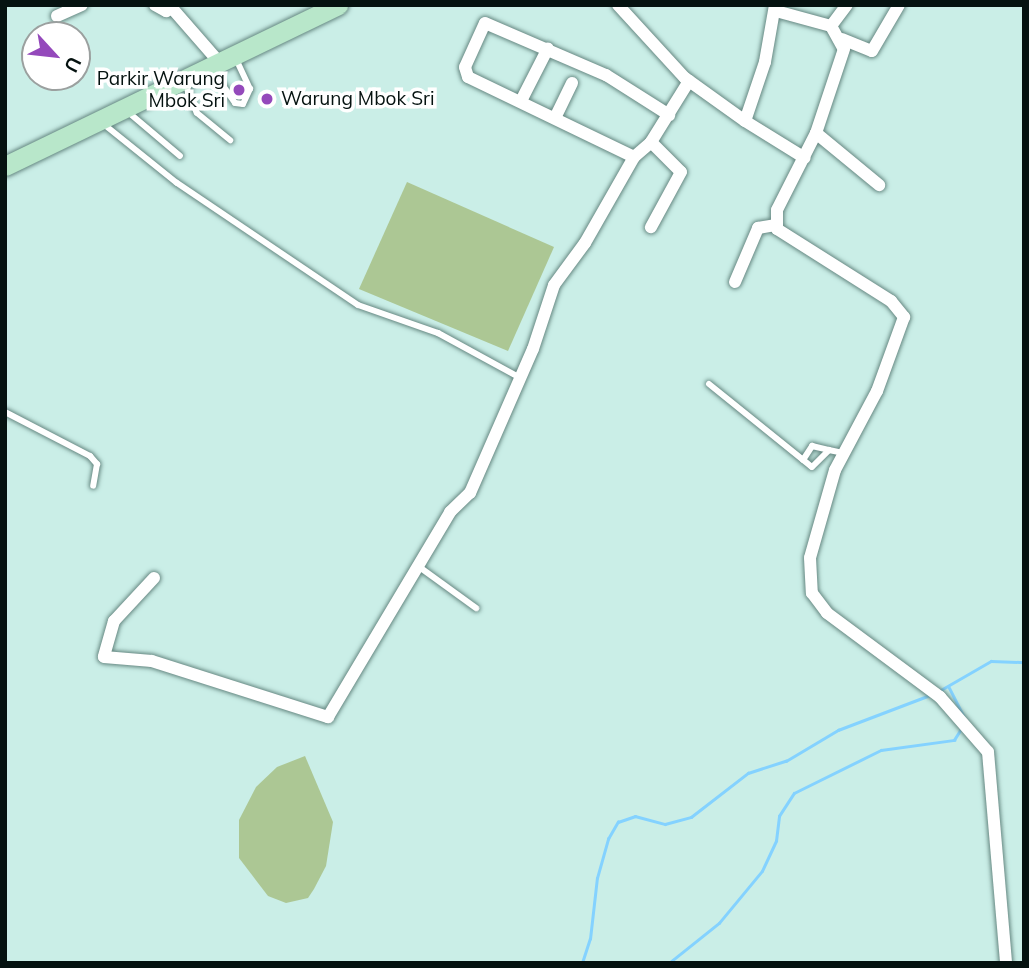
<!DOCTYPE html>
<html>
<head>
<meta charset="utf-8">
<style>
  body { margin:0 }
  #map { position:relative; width:1029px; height:968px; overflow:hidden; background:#caeee7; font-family:Mulish,sans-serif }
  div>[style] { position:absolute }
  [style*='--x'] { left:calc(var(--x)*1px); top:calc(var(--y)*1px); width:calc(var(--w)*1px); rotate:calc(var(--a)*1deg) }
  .green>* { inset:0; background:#acc794 }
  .stream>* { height:2.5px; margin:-1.25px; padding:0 1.25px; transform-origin:1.25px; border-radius:1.25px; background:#84d2ff }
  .roads { filter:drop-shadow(0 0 2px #668882) drop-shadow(0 0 2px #668882) }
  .lane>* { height:6px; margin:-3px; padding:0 3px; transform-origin:3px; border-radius:3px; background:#fff }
  .street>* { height:12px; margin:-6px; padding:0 6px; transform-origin:6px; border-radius:6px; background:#fff }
  .primary>* { height:19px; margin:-9.5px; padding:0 9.5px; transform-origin:9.5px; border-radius:9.5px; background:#b8e7ca }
  .dots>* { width:19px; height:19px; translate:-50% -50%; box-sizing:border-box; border:4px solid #fff; border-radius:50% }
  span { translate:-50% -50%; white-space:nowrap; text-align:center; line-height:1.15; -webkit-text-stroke:7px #fff; paint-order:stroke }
  .poi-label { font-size:19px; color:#051210 }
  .right { translate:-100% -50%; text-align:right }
  .left { translate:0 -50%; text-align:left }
  .frame { position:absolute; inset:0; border:7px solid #051210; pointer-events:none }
  .north { position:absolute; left:21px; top:21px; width:70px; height:70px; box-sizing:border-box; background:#fff; border:2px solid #9ba09f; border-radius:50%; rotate:117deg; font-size:19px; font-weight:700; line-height:28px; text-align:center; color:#051210 }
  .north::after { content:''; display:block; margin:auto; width:24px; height:32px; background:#9449bb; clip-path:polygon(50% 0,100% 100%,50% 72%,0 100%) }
</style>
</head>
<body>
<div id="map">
  <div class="green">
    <i style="clip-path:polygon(407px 182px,554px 247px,508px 351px,359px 289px)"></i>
    <i style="clip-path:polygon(305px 756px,333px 822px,326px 866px,314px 889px,308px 898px,286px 903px,268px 896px,239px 858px,239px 820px,256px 787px,277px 767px)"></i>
  </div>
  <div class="stream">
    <i style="--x:949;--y:687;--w:35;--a:63"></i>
    <i style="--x:939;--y:691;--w:60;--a:-30"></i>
    <i style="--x:991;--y:661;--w:33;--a:2"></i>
    <i style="--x:582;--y:963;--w:25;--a:-72"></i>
    <i style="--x:590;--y:939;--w:61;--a:-83.5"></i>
    <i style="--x:597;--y:878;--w:41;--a:-74.2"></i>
    <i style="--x:608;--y:839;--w:20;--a:-60"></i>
    <i style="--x:618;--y:822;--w:18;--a:-19"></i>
    <i style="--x:635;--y:816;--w:31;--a:15"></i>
    <i style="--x:665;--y:824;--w:27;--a:-15"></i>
    <i style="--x:691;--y:817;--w:72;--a:-37.7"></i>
    <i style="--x:748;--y:773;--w:40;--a:-18"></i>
    <i style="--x:786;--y:761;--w:61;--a:-30.8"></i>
    <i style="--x:838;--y:730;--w:98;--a:-20.8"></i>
    <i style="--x:669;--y:963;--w:64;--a:-38.7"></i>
    <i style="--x:719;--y:923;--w:67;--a:-50.4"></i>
    <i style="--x:762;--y:871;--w:33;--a:-65"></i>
    <i style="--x:776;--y:841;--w:25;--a:-83"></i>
    <i style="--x:779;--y:816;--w:27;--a:-57"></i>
    <i style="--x:794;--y:793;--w:97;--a:-26.3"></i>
    <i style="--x:881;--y:750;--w:74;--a:-7.8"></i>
    <i style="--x:954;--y:740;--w:15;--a:-58"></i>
  </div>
  <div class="roads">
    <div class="lane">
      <i style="--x:211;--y:68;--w:42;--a:55.6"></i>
      <i style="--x:235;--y:103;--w:8;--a:7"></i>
      <i style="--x:243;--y:104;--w:17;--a:-65"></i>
      <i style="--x:250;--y:89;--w:35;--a:-115"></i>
      <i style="--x:185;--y:84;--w:31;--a:68"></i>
      <i style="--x:197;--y:113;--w:43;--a:39.3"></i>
      <i style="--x:128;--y:112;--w:68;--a:40.2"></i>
      <i style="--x:101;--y:122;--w:97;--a:38.8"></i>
      <i style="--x:177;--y:183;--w:218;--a:34"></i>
      <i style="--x:358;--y:305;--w:85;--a:19.3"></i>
      <i style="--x:438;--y:333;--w:90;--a:28.6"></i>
      <i style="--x:709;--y:384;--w:132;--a:38.9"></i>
      <i style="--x:812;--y:467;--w:24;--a:-45"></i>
      <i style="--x:829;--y:450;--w:14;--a:12"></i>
      <i style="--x:5;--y:412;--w:96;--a:27.4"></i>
      <i style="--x:90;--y:456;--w:11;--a:49"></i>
      <i style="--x:97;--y:464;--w:22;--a:100"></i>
      <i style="--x:803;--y:460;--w:17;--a:-57"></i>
      <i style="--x:812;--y:446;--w:17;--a:13"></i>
      <i style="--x:418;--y:566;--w:72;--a:35.9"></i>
    </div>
    <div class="street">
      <i style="--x:155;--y:5;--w:13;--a:29"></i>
      <i style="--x:166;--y:11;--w:6;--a:-39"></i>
      <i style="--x:171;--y:7;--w:73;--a:48.9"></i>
      <i style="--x:618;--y:5;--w:99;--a:47.5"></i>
      <i style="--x:685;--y:78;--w:74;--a:35.6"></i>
      <i style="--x:775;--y:5;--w:58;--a:100"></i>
      <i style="--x:765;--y:62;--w:62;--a:108.7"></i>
      <i style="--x:745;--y:121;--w:70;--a:31.7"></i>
      <i style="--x:776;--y:11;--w:57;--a:15.3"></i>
      <i style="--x:831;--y:26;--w:26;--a:61"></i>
      <i style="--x:844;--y:49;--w:89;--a:108.4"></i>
      <i style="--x:816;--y:133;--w:86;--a:116.9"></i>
      <i style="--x:777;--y:210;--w:19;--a:90"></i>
      <i style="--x:777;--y:229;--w:135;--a:32.3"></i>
      <i style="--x:891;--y:301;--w:21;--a:51"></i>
      <i style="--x:904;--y:317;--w:79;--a:110"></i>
      <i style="--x:877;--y:391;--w:89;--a:118"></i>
      <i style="--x:835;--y:470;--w:91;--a:105.9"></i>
      <i style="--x:810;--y:558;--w:35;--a:87"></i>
      <i style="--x:812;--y:593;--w:25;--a:53"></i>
      <i style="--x:827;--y:613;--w:141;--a:36.6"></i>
      <i style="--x:940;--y:697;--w:73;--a:48.9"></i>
      <i style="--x:988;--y:752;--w:212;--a:85.1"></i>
      <i style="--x:57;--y:16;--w:27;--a:-24"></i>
      <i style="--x:831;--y:26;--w:26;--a:-53"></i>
      <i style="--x:842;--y:39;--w:32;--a:22"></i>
      <i style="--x:872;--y:51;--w:53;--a:-59.6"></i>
      <i style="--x:521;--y:101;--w:59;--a:-63"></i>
      <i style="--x:555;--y:118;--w:39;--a:-64"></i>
      <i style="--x:816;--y:133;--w:82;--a:39.5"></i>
      <i style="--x:651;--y:142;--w:42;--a:45"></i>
      <i style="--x:681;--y:172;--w:63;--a:118.6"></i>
      <i style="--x:634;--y:157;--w:184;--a:-154.3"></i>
      <i style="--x:468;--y:77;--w:10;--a:-107"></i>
      <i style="--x:465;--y:67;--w:48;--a:-65.6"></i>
      <i style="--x:485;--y:23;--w:132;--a:23.3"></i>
      <i style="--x:606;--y:75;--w:75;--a:32.4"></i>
      <i style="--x:735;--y:282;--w:59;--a:-66.9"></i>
      <i style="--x:758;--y:228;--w:17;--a:-10"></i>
      <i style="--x:154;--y:578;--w:59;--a:132.9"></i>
      <i style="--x:114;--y:621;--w:37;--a:106"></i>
      <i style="--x:104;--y:657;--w:48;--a:4.8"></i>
      <i style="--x:152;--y:661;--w:185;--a:17.7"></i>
      <i style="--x:328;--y:717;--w:239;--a:-59.2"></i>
      <i style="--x:450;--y:512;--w:28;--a:-44"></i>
      <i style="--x:470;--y:493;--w:157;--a:-66.4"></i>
      <i style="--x:533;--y:349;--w:67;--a:-71.8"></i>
      <i style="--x:554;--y:285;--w:52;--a:-53.6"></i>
      <i style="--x:585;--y:243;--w:99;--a:-60.3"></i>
      <i style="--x:634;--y:157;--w:23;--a:-41"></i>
      <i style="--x:651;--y:142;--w:72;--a:-58.1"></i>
    </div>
    <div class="primary">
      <i style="--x:5;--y:166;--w:370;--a:-25.8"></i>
    </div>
  </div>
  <div class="dots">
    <i style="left:239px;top:90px;background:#9449bb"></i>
    <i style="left:267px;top:99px;background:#9449bb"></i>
  </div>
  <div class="poi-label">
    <span class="right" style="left:225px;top:90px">Parkir Warung<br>Mbok Sri</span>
    <span class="left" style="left:281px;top:99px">Warung Mbok Sri</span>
  </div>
  <div class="frame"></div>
  <div class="north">U</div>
</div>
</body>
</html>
